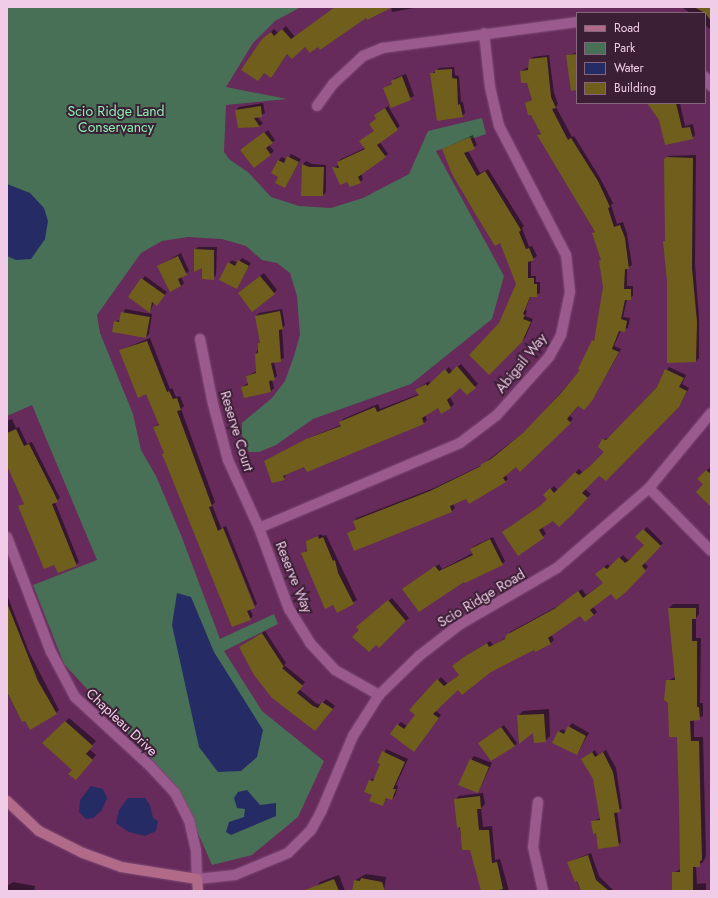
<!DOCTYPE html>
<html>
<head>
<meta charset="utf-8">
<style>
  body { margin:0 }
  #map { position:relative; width:718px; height:898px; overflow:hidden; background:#662a5b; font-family:Jost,sans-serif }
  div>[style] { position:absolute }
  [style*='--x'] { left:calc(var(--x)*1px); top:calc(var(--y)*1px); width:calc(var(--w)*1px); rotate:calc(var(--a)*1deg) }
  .green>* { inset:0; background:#487056 }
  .water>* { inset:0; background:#252b65 }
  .shadow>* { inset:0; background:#0007 }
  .building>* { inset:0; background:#705f1c }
  .roads { filter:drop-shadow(0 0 1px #7e4a75) drop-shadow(0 0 1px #7e4a75) }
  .street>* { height:10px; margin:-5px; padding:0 5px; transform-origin:5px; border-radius:5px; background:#9b5a8d }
  .secondary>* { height:10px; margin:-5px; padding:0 5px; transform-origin:5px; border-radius:5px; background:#b16b89 }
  span { translate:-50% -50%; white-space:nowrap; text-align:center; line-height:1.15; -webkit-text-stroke:4px #3b2035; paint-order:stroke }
  .park-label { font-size:14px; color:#89eeae }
  .street-label { font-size:14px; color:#f1cce8 }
  .frame { position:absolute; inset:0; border:8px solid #f1cce8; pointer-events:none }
  .legend { position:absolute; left:576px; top:12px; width:130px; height:92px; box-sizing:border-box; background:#3b2035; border:1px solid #84657d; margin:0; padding:5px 7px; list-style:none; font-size:12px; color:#f1cce8 }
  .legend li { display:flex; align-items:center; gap:8px; height:20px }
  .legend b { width:20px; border:1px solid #84657d }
</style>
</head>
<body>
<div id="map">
  <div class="green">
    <i style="clip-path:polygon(7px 7px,301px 7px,275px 21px,253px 43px,226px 87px,287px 99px,226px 105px,224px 152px,229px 159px,249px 173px,271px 197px,299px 206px,331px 208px,363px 198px,409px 174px,428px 131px,482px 118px,486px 134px,436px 151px,504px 276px,492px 319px,411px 384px,313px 419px,276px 445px,259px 452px,249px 452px,242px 435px,242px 423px,272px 398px,285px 381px,294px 356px,300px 335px,297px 296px,290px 273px,277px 263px,262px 260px,246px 246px,222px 239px,188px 237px,162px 241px,141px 253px,97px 315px,100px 333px,133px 414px,141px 450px,156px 476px,181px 535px,220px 639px,274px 614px,278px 624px,224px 651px,262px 711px,324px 761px,298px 817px,252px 855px,212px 865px,178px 788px,64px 664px,33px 585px,97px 560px,32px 405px,7px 416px)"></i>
  </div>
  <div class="water">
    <i style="clip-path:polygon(7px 184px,30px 193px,44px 208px,48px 221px,45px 239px,31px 259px,16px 260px,7px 256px)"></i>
    <i style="clip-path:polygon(177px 593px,191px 597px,214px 652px,263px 730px,257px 757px,241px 771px,218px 772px,199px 747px,172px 625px)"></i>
    <i style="clip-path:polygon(91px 786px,103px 789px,107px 798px,102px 810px,93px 818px,86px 819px,79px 812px,80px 800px)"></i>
    <i style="clip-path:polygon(247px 790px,260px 805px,276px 803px,276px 816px,231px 835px,226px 832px,229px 822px,244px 817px,245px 809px,237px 808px,234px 798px,238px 792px)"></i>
    <i style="clip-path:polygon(128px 798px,145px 798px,150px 805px,153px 818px,158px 821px,156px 831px,145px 836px,129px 832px,116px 823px,119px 810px)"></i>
  </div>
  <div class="shadow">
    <i style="clip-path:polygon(336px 7px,391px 7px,366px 17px,318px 46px,306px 46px,288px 53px,271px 77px,264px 72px,258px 80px,267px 36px,274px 29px,278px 33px,286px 26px,295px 37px)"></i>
    <i style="clip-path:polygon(391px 7px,419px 7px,392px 12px)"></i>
    <i style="clip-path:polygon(682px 7px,711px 7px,711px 30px,705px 25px,705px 13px,690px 13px)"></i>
    <i style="clip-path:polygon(577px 52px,577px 82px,567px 56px)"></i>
    <i style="clip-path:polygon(549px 55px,554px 93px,558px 104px,556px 107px,572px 137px,574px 136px,600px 178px,613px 203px,611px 205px,617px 224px,623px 222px,627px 234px,632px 265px,627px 268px,627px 286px,633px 286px,633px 296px,627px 299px,623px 317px,630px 318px,628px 328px,621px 330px,614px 346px,621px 349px,594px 397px,579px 405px,570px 416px,573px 419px,521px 471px,517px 466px,505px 474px,508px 479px,505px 482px,469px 503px,467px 497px,453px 504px,455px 508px,452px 511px,355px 550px,348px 533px,357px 528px,354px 521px,357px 518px,434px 488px,482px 465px,528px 429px,581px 370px,595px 337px,604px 287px,602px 259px,593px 233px,595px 232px,538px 135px,541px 133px,526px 104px,533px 99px,528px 81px,522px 82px,521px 71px,529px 67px,530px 60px,533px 57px)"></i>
    <i style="clip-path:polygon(454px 67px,455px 75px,459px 76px,461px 102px,463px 102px,465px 113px,462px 116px,432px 74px,439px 68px)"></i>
    <i style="clip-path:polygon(406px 74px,414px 96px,392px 107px,384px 88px,393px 83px,395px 78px)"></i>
    <i style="clip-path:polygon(263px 103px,265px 113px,257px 117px,263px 123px,260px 126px,239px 127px,236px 110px,239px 107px)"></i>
    <i style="clip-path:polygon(649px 103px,680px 103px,685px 126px,693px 124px,695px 135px,692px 138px,660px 119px)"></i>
    <i style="clip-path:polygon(388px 106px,400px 126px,379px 141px,388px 154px,361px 173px,363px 179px,360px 182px,333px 168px,339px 165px,338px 162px,341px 159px,365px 148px,375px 131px,378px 113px)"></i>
    <i style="clip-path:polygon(268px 130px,275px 140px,269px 145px,274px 151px,254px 167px,245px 147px)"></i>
    <i style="clip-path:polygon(473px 135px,477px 145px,468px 151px,480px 173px,488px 169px,524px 226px,522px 228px,529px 247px,532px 246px,537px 256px,531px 260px,531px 276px,536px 276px,536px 282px,540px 282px,540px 293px,531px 296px,525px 310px,527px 311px,525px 316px,533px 319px,525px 338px,489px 374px,500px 324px,517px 284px,500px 242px,443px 149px)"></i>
    <i style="clip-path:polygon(291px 154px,301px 159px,285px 187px,279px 176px,279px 160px,282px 157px,287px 160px)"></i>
    <i style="clip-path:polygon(696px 155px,695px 264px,699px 318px,699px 358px,696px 361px,665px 160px,668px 156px)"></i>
    <i style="clip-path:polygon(306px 161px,312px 164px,326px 165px,326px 192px,323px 195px,302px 195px,303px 164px)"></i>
    <i style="clip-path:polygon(198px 247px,217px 247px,216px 275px,213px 279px,195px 250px)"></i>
    <i style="clip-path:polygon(181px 253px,189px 271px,181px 277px,184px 283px,181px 286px,159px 266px)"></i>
    <i style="clip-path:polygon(242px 258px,251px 263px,237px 288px,229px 263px,232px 260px,238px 263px)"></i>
    <i style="clip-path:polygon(264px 273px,277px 290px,274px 293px,242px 290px)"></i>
    <i style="clip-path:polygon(145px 276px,167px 292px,160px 301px,154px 302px,150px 312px,129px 297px)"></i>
    <i style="clip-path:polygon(125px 309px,152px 314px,149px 334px,146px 337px,115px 322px,121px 319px)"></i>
    <i style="clip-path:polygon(282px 309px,285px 325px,282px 328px,284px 358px,274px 362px,277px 376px,272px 380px,274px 388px,271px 391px,242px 387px,248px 383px,247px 376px,257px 371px,256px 354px,261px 341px,256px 316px,259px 313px)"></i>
    <i style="clip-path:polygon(150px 338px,170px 389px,172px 388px,176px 397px,180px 396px,184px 406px,181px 409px,215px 502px,212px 505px,253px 607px,250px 609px,253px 616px,250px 619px,232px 626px,163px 454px,165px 452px,154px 427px,160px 423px,147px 393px,120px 350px)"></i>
    <i style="clip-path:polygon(461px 364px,478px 384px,467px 394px,460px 386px,449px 396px,454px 404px,451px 407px,442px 413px,438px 407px,425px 415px,427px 420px,424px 423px,307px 471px,305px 466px,286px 474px,284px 479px,265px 461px,311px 437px,341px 425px,343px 419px,378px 404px,380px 409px,419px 394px,417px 390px,420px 387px,429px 381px,430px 384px,449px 367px,452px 371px)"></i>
    <i style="clip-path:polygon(669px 367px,686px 375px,682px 384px,689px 388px,681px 403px,605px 480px,599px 475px,585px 489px,591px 494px,559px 525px,554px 520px,542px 527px,546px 534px,518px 555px,548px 499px,544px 495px,554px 486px,558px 490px,579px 469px,583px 473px,605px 452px,603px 440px,610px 437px,657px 387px)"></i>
    <i style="clip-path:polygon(12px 419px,16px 428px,19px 427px,27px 444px,32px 442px,60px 498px,55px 502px,79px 562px,76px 565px,19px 507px,25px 503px,7px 466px,7px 421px)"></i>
    <i style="clip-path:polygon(711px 466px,711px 503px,704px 484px,699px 479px)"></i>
    <i style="clip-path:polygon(226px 526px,257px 604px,255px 606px,223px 527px)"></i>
    <i style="clip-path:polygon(647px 527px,663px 543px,644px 562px,648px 567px,616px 598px,611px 593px,593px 607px,597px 612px,594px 615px,581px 615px,551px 634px,554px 640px,551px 643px,535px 651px,534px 648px,458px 688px,436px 711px,441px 715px,417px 747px,398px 725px,401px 722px,407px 726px,416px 715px,410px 710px,441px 677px,448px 684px,460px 674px,457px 663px,469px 654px,490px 641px,493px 645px,506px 638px,510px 632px,558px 606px,582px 589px,586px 595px,604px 583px,599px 571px,608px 564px,610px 567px,623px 555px,628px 560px,633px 557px,645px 545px,637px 537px)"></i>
    <i style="clip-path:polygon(321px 534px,323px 536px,326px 535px,357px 600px,337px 612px,302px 554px,308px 549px,307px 542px)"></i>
    <i style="clip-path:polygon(493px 537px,505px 561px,502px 564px,464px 580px,403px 589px,439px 564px,442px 569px,473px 553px,471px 549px,474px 546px)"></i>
    <i style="clip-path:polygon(7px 595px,29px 652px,59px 710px,56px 713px,22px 721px,8px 695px)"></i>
    <i style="clip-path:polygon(392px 598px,409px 618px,379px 646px,360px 630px,361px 624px)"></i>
    <i style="clip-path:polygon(673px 604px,699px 604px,699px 614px,696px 618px,696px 638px,701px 638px,700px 703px,703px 703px,703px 716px,694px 720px,694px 737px,703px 737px,706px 856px,703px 862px,696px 866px,697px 884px,706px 883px,706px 891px,673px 891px,673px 873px,681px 869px,678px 736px,669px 702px,667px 681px,676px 677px,669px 608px)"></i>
    <i style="clip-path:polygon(265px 631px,286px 663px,284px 665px,305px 682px,299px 689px,316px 703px,321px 705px,326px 699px,335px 706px,318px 727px,240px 647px)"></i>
    <i style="clip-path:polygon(549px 709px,550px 736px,545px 741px,518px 716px,523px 711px)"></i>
    <i style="clip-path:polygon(69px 718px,96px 741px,89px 749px,96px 755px,79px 775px,44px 743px)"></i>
    <i style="clip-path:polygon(572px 723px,589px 733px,577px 754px,559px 732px,562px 729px,566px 731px)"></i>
    <i style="clip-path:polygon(504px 725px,517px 743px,514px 746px,479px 743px)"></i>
    <i style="clip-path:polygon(386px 749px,408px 759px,396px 785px,398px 786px,395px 796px,392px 799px,387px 797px,383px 805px,373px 794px,365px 792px,370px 780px,375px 778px)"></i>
    <i style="clip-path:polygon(595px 750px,598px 755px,606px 750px,616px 768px,622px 808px,617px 811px,621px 842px,618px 845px,596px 832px,592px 822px,600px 818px,594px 779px,582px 759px)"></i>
    <i style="clip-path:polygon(474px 756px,492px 763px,478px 792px,471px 760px)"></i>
    <i style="clip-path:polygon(483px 793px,485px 804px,481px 808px,483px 827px,492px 826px,495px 860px,500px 859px,509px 891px,482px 891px,470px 848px,463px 849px,455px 800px,459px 796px)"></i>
    <i style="clip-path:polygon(591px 853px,599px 876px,614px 891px,581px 891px,568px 862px)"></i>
    <i style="clip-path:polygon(366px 874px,386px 877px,384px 891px,353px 891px,354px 881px)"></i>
    <i style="clip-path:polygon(339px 875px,345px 891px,313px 891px,320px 882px)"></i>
    <i style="clip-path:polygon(13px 882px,35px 886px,34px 891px,7px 891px,7px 886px)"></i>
  </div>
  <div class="building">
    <i style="clip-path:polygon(335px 7px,393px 7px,367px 20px,366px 18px,320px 50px,318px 47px,310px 53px,305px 47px,292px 59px,287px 54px,271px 78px,264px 73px,258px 81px,241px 70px,262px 39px,271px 32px,274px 36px,282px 29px,291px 39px)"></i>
    <i style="clip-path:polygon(694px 7px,711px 7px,711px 21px,705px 13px)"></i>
    <i style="clip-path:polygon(577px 54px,577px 90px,571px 91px,566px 55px)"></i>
    <i style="clip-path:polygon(547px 57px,551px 97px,556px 108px,552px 109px,568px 140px,571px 138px,598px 181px,610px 207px,608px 208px,614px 227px,620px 225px,625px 238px,629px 269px,625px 269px,624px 289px,631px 289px,631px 300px,625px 300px,621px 319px,627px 321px,625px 332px,619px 331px,612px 349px,619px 352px,592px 401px,584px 410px,578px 406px,567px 419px,571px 423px,520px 472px,516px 467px,503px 478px,506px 482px,469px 504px,466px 499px,450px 506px,452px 512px,354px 551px,347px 533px,356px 529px,353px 521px,430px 491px,481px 466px,480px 465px,491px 459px,524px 432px,561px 393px,580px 370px,578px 369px,592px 340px,594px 341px,603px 287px,599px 261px,601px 260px,592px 233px,595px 232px,537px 135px,541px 134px,531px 115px,528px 115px,525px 103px,532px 100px,527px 83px,521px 83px,520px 71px,528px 70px,529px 59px)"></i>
    <i style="clip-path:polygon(452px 69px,452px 78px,457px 79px,458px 105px,460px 104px,463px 117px,437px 121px,430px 73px,435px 73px,435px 70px)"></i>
    <i style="clip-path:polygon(402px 76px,411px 100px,391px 108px,383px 88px,392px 84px,391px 81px)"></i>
    <i style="clip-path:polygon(647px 103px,676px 103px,682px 128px,690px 127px,693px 139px,665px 145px,659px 120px)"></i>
    <i style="clip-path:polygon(261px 106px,262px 117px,254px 118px,260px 127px,238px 128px,235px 110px)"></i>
    <i style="clip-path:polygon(385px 108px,398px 130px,377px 145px,386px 157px,358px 177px,361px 183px,350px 187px,347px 182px,340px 185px,332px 167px,339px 168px,337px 162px,365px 149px,359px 141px,374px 131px,369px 124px,376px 119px,374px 115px)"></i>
    <i style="clip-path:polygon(264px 132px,273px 143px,266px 148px,271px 155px,254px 168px,240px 150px)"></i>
    <i style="clip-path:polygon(470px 137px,475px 149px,464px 153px,477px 176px,485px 171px,521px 230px,519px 232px,526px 249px,529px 248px,534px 260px,528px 262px,528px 278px,534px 278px,534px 284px,537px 284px,537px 297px,530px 297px,523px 314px,525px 315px,523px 319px,531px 322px,522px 342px,489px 375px,469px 355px,499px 323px,516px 284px,500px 243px,495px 246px,479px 220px,452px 174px,442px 149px)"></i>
    <i style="clip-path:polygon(287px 156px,299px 162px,285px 188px,275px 183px,278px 177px,271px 173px,278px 160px,284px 163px)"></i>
    <i style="clip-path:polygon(667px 157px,693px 158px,692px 268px,697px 322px,696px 362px,667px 363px,667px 281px,663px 241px,665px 241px,664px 159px)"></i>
    <i style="clip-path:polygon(302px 164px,309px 167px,324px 167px,323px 196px,301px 196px)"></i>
    <i style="clip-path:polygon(194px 249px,214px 250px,214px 280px,202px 279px,202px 268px,194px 272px)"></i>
    <i style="clip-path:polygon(178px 256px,187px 275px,178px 279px,181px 286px,170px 292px,157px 266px)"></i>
    <i style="clip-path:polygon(238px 260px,249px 266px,237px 289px,219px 280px,228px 262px,235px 266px)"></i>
    <i style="clip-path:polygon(260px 276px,275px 294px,252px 312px,238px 293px)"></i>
    <i style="clip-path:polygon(141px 278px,165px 295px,157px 306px,152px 302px,150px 313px,128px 297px)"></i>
    <i style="clip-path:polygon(280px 311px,283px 329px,279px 330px,279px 333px,281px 362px,271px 363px,275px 380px,269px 381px,271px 392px,244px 398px,241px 387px,248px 385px,246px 376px,256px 373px,255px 354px,258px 353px,258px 343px,260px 343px,255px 316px)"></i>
    <i style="clip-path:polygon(121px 312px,150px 317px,146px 338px,112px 332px,114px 321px,119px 322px)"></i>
    <i style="clip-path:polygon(147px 341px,167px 392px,169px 391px,173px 399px,177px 398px,181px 410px,177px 411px,212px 506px,209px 507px,218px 531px,223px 528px,255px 608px,247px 611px,251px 620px,232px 627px,162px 454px,164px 453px,153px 427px,159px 425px,146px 394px,138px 398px,119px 350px)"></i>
    <i style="clip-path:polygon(457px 366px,476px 388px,467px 395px,460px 388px,447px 400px,451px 408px,441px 414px,438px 408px,422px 418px,424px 424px,307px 472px,304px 467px,283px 476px,285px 480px,272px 483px,264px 461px,306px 439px,341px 426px,339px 422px,365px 411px,375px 407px,377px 412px,419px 395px,415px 390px,426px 384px,427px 386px,445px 369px,449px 374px)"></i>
    <i style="clip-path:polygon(665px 369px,684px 378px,679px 387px,687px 391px,679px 407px,606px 481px,599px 476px,582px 493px,588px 498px,572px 515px,559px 527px,553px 521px,539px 530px,544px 538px,518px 556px,502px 532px,540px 506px,547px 499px,543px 495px,550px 488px,554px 493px,575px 472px,579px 475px,589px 467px,604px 452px,598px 447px,602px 439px,606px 440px,657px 387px)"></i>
    <i style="clip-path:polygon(16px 429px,24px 446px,29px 444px,54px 493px,58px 502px,52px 504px,77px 566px,58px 573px,54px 565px,44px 569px,18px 506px,24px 504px,7px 466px,7px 433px)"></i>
    <i style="clip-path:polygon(706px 470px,711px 474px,711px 507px,696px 492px,703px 484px,697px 479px)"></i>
    <i style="clip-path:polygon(643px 529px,661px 546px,642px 566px,646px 571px,626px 592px,616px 600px,611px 594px,590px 610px,594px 615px,585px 622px,580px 616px,548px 638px,551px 644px,535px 652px,534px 650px,491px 672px,462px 695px,458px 690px,433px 714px,439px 718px,414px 752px,390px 734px,397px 724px,404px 729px,415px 715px,409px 710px,437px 679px,444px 686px,459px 675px,452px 666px,464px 657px,487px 643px,489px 647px,505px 639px,506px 635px,554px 609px,578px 591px,583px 598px,603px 583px,595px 574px,604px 567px,607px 569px,619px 557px,625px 563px,629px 560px,644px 545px,635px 537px)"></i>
    <i style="clip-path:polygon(318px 536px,319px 539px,323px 537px,333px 561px,335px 560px,338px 573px,354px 604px,337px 613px,333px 605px,325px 609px,301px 553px,307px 551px,306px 541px)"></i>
    <i style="clip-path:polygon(490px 539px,503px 565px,465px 583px,464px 582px,419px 612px,402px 589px,435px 566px,439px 571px,473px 555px,470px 549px)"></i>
    <i style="clip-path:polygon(388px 600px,406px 621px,379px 648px,376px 645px,369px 652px,352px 637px,359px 630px,356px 627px)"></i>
    <i style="clip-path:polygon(7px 603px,38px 681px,57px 714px,30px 730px,25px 721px,22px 722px,7px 692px)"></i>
    <i style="clip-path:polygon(668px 608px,696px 608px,696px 619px,692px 619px,692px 641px,697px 641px,697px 707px,699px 707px,700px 720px,690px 721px,691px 741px,699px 741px,702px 860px,700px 861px,700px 867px,693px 867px,693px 891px,672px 891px,672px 872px,680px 872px,679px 802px,677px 737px,669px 737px,668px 703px,664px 700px,666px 680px,675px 680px)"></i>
    <i style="clip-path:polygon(262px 633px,284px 667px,282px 668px,303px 686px,297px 693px,313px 706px,318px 708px,322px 702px,333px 709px,315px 731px,272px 698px,254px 675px,239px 647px)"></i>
    <i style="clip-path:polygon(544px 714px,546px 742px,534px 743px,533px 733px,519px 744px,517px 715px)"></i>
    <i style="clip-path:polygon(65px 721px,93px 746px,86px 754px,93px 760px,76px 780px,68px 774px,72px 770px,42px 743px)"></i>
    <i style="clip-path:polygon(568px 726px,586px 736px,577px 755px,552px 743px,558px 731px,564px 734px)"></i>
    <i style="clip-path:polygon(501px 727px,515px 746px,491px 761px,478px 743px)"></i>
    <i style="clip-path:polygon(382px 751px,405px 762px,393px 789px,396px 789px,392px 800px,386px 798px,383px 806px,369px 801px,372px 795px,364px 792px,369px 780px,373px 781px,380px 764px,377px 763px)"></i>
    <i style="clip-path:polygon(592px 752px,595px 757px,603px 752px,613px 772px,620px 812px,614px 813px,619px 846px,598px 849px,596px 833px,593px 834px,591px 821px,600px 820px,593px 779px,581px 759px)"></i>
    <i style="clip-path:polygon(470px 759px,489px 767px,478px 793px,458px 785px)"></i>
    <i style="clip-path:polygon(480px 796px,481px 809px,477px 809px,479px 830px,489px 830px,492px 863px,497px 862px,503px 889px,495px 891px,481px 891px,470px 850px,462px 850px,460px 827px,457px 828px,454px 799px)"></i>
    <i style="clip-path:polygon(588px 855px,596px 880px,609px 891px,581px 891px,577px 881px,575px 882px,567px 862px)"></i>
    <i style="clip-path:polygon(361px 878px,382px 882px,385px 891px,352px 891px,354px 880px,360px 881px)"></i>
    <i style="clip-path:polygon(334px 879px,339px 891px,305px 891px,305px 890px)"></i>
  </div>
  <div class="roads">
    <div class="street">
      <i style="--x:705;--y:77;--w:11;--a:56"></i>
      <i style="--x:317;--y:106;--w:27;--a:-54"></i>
      <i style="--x:333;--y:84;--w:41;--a:-43"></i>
      <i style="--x:363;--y:56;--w:22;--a:-22"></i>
      <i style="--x:383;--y:48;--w:196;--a:-7.6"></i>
      <i style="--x:200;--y:339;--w:66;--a:78.7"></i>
      <i style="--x:213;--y:404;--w:58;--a:75"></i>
      <i style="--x:228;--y:460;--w:75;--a:65.5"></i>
      <i style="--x:259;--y:528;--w:86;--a:69.7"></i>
      <i style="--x:289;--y:609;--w:40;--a:58"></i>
      <i style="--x:310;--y:643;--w:37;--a:47"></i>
      <i style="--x:335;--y:670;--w:51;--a:29.6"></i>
      <i style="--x:649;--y:488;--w:88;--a:45.5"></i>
      <i style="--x:259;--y:528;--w:218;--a:-22.9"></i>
      <i style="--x:460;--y:443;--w:46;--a:-37.1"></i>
      <i style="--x:497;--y:415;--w:78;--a:-48.1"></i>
      <i style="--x:549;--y:357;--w:25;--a:-61"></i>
      <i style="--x:561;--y:335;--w:44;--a:-78.2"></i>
      <i style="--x:570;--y:292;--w:37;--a:-96"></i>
      <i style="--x:566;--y:255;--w:145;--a:-117.4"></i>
      <i style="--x:499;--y:126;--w:40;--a:-103"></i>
      <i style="--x:490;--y:87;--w:54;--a:-96.3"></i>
      <i style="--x:7;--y:537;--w:123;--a:69.1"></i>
      <i style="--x:51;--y:652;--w:51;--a:61.9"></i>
      <i style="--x:75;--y:697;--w:102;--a:42.6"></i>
      <i style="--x:150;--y:766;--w:37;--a:47"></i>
      <i style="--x:175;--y:793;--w:30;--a:63"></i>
      <i style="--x:189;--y:820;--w:31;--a:77"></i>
      <i style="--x:196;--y:850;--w:29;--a:88"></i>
      <i style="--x:197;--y:879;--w:38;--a:-6"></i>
      <i style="--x:235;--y:875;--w:57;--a:-22.5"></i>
      <i style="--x:288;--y:853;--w:33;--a:-45"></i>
      <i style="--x:311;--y:830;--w:21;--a:-61"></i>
      <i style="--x:321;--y:812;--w:82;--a:-67.2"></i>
      <i style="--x:353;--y:736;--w:49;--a:-57.6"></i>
      <i style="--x:379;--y:695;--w:56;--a:-44.3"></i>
      <i style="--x:419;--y:656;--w:51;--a:-37.8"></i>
      <i style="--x:459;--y:625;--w:113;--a:-30.2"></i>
      <i style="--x:557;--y:568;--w:122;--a:-41"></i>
      <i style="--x:649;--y:488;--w:97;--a:-50.4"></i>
      <i style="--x:538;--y:802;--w:45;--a:96.3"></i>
      <i style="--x:533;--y:847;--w:45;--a:77.2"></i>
    </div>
    <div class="secondary">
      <i style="--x:7;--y:801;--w:44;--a:43.2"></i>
      <i style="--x:39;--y:831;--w:49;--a:26.6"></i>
      <i style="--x:83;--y:853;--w:40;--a:20.2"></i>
      <i style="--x:121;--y:867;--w:77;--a:9"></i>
      <i style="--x:197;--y:879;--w:12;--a:85"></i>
    </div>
  </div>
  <div class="park-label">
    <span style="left:116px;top:119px">Scio Ridge Land<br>Conservancy</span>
  </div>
  <div class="street-label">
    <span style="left:521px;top:363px;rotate:-51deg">Abigail Way</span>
    <span style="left:237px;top:431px;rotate:73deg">Reserve Court</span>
    <span style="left:294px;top:577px;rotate:68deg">Reserve Way</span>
    <span style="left:481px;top:598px;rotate:-31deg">Scio Ridge Road</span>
    <span style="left:122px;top:722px;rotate:43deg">Chapleau Drive</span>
  </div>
  <div class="frame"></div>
  <ul class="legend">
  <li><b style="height:5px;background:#b16b89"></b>Road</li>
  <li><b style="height:11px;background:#487056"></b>Park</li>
  <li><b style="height:11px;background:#252b65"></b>Water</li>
  <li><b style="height:11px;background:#705f1c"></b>Building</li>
  </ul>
</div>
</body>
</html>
